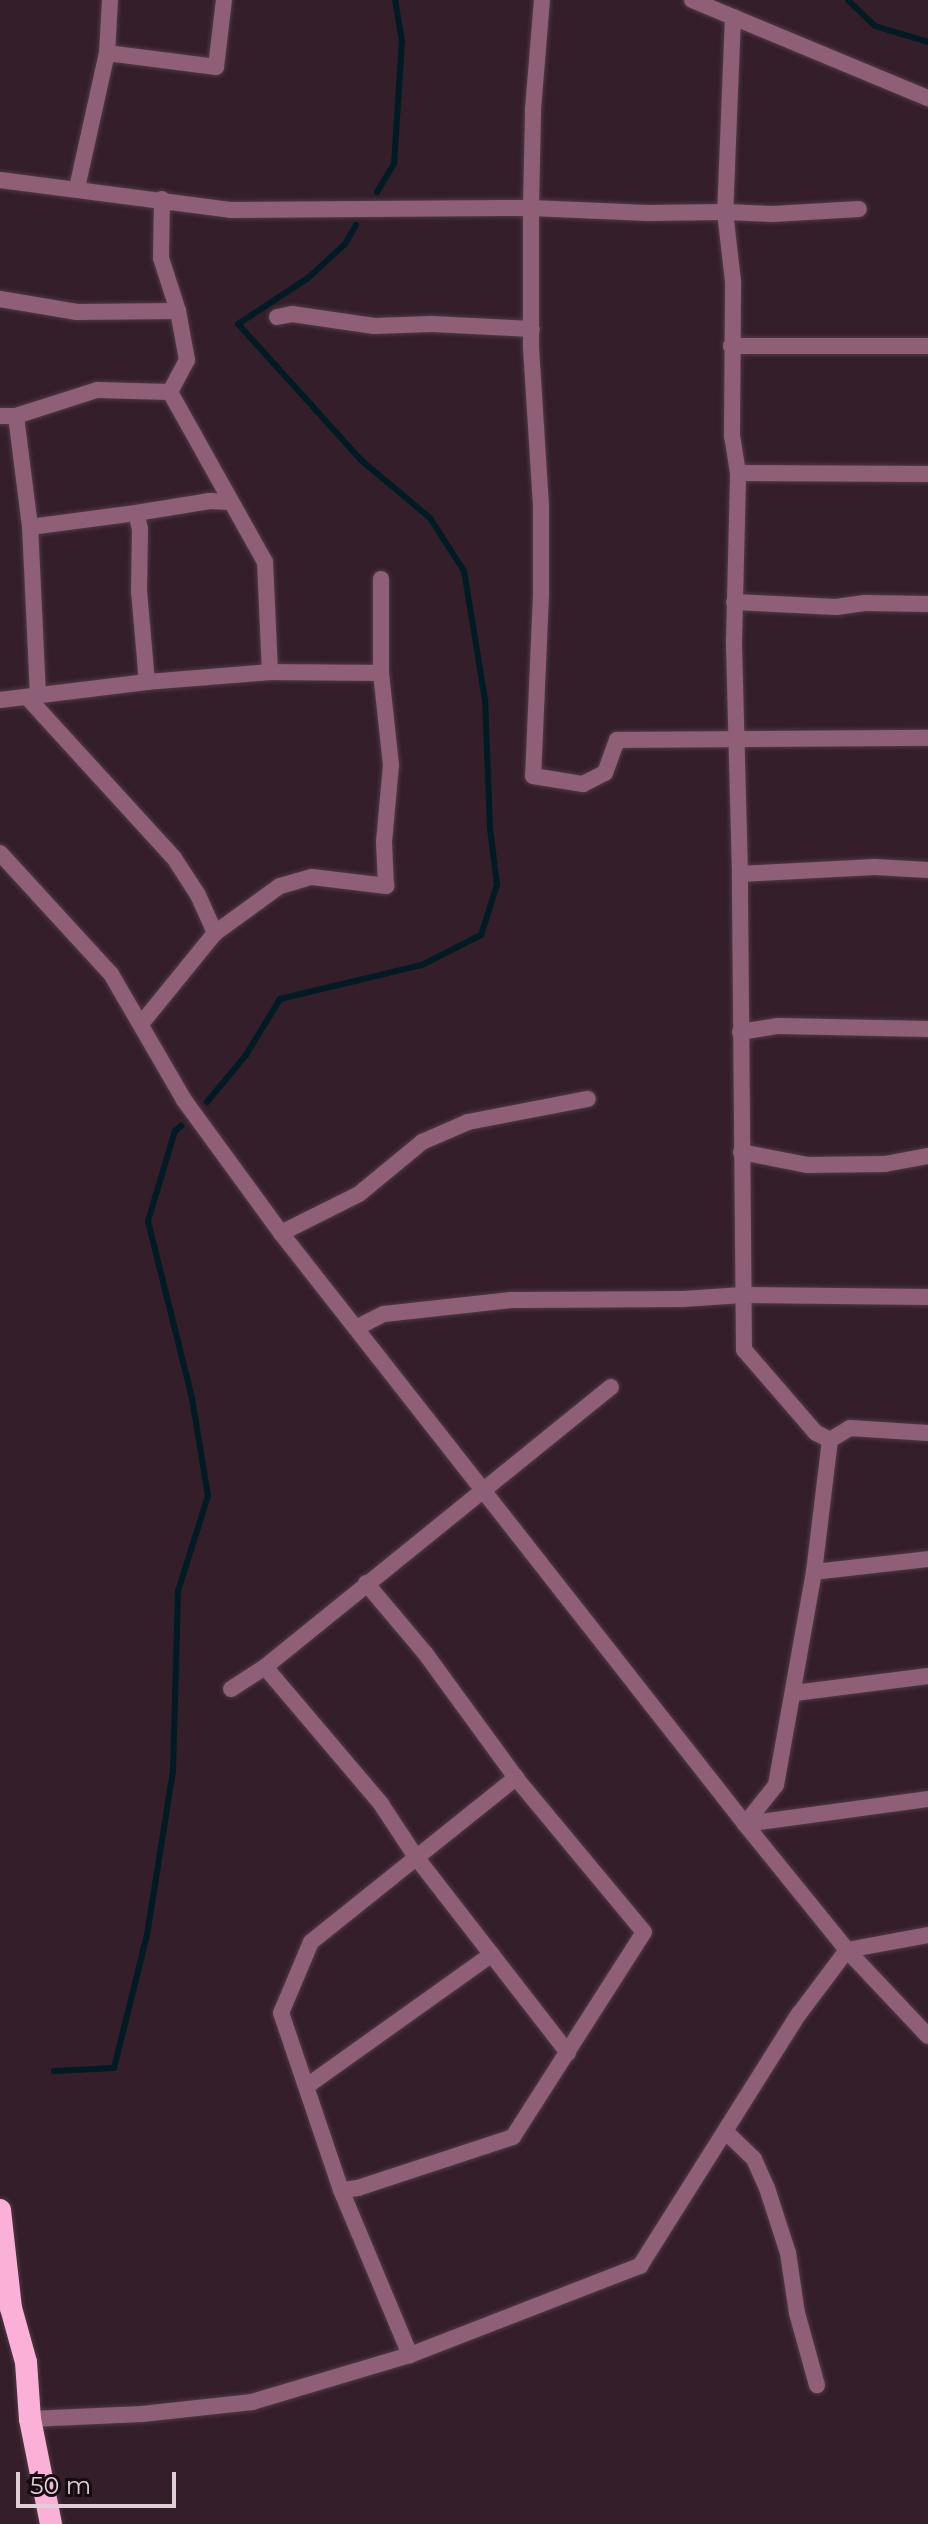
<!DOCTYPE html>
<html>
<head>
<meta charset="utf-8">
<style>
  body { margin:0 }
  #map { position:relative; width:928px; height:2524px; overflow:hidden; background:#331e29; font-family:Montserrat,sans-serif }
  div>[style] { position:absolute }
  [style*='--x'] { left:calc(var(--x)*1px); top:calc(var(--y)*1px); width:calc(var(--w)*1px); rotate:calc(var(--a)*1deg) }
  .stream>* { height:6px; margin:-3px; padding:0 3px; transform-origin:3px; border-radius:3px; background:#001b24 }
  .roads { filter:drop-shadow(0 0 2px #4f3a45) drop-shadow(0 0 2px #4f3a45) }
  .minor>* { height:16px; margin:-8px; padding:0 8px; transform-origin:8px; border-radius:8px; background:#8f5f78 }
  .trunk>* { height:22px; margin:-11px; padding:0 11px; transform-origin:11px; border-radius:11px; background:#fbb0d8 }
  span { translate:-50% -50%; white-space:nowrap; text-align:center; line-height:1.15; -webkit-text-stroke:8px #150b10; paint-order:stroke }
  .scale { position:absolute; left:16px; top:2472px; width:160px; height:36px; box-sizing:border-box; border:4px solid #dfd0d7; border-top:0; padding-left:10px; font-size:24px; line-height:28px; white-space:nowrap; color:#dfd0d7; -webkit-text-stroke:6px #150b10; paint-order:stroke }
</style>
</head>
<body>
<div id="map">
  <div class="stream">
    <i style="--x:848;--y:0;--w:37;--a:44"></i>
    <i style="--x:875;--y:26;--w:55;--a:16.8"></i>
    <i style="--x:377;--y:192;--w:33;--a:-59"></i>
    <i style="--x:394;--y:164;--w:123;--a:-86.3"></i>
    <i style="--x:402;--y:41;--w:42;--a:-99.7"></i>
    <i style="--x:207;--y:1102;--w:61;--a:-50.3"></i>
    <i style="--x:246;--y:1055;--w:66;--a:-58.7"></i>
    <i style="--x:280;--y:999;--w:146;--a:-13.5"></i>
    <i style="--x:422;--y:965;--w:66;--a:-27"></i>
    <i style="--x:481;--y:935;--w:52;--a:-72.3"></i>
    <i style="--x:497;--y:885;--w:57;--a:-97"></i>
    <i style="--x:490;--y:828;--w:128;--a:-92.2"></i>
    <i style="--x:485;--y:700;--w:131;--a:-99.2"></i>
    <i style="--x:464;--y:571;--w:63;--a:-122.7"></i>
    <i style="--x:430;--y:518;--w:90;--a:-140"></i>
    <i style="--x:361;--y:460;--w:183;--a:-132.1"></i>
    <i style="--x:238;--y:324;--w:84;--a:-33.3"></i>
    <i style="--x:308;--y:278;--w:50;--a:-42.6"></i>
    <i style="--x:345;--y:244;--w:22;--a:-60"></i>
    <i style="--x:54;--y:2071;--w:60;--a:-2.9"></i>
    <i style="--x:114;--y:2068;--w:137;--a:-76.1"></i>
    <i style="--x:147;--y:1935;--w:166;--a:-81"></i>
    <i style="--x:173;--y:1771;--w:180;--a:-88.4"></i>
    <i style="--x:178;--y:1591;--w:100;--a:-72.5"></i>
    <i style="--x:208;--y:1496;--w:99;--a:-99.3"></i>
    <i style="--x:192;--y:1398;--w:182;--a:-104"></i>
    <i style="--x:148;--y:1221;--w:94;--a:-73.3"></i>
    <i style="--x:175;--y:1131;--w:8;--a:-40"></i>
  </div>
  <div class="roads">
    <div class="minor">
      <i style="--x:110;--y:0;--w:53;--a:93.2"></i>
      <i style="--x:107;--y:53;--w:110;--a:7.3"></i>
      <i style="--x:216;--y:67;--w:67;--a:-83.2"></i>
      <i style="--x:692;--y:0;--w:256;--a:22.6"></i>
      <i style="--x:733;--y:17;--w:195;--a:92.3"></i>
      <i style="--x:725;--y:212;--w:77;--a:179.3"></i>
      <i style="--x:648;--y:213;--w:117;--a:-177.6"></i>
      <i style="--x:531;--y:208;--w:139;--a:90"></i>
      <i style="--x:531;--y:347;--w:161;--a:86.4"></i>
      <i style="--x:541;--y:508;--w:87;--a:90"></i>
      <i style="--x:541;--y:595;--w:181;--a:92.5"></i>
      <i style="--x:533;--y:776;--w:51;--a:9.1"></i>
      <i style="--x:583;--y:784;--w:25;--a:-27"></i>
      <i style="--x:605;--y:773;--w:35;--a:-70"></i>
      <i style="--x:617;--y:740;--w:311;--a:-0.4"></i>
      <i style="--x:0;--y:180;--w:232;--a:7.4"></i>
      <i style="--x:230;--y:210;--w:301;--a:-0.4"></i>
      <i style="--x:531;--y:208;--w:99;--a:-88.8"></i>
      <i style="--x:533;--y:109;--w:109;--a:-85.3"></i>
      <i style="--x:77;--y:188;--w:138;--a:-77.5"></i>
      <i style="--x:162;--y:199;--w:59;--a:91"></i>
      <i style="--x:161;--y:258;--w:56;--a:72.2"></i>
      <i style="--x:0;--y:299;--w:78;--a:9.6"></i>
      <i style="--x:77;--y:312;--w:101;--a:-0.6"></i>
      <i style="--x:178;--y:311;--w:50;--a:79.6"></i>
      <i style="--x:187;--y:360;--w:36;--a:118"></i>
      <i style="--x:170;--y:392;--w:73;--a:-178.4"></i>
      <i style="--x:97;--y:390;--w:85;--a:162.2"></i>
      <i style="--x:16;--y:416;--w:16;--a:180"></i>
      <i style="--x:277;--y:317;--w:15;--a:-11"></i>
      <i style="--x:292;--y:314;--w:83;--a:8.3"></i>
      <i style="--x:374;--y:326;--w:58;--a:-2"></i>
      <i style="--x:432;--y:324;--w:100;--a:2.9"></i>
      <i style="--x:731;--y:346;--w:197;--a:0"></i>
      <i style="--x:16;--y:416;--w:112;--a:82.8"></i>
      <i style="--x:738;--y:473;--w:190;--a:0.3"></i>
      <i style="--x:734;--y:602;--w:102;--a:2.8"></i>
      <i style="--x:836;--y:607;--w:29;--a:-8"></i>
      <i style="--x:865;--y:603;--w:63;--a:0.9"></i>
      <i style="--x:270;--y:672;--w:111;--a:0.5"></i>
      <i style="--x:381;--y:673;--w:94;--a:-90"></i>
      <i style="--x:147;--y:682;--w:91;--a:-95"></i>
      <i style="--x:139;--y:591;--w:62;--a:-89.1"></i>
      <i style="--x:140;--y:529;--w:16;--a:-104"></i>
      <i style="--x:136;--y:513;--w:75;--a:-9.2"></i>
      <i style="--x:210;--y:501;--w:19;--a:3"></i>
      <i style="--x:38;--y:695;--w:168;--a:-92.7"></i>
      <i style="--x:30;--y:527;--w:107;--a:-7.5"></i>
      <i style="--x:27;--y:697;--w:218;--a:47.6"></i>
      <i style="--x:174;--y:858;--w:44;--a:57"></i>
      <i style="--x:198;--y:895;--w:42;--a:65.9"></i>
      <i style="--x:0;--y:700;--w:148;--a:-7"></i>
      <i style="--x:147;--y:682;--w:123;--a:-4.6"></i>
      <i style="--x:270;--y:672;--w:110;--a:-92.6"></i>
      <i style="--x:265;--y:562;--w:195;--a:-119.2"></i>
      <i style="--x:0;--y:853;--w:164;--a:47.5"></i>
      <i style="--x:111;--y:974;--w:146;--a:59.9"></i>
      <i style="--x:184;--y:1100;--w:165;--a:53.9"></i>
      <i style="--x:281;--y:1233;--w:751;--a:51.86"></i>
      <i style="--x:745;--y:1824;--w:50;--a:-51.5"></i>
      <i style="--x:776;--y:1785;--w:216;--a:-79.9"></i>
      <i style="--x:814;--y:1572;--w:133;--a:-83.1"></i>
      <i style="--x:830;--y:1440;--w:16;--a:-153"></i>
      <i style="--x:816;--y:1433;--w:110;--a:-130.9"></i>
      <i style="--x:744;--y:1350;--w:476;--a:-90.5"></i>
      <i style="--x:740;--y:874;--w:233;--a:-91.5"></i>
      <i style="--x:734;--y:641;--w:168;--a:-88.6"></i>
      <i style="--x:738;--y:473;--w:37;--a:-99"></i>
      <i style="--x:732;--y:436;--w:155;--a:-89.6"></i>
      <i style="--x:733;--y:281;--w:69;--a:-96.6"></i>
      <i style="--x:725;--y:212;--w:48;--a:2.4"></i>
      <i style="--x:773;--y:214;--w:86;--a:-3.3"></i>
      <i style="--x:740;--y:874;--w:135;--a:-3"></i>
      <i style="--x:875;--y:867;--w:53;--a:3.2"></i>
      <i style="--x:141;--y:1024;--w:117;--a:-50.9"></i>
      <i style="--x:215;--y:933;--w:80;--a:-35.9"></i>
      <i style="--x:280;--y:886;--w:33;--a:-16"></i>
      <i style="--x:312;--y:877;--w:75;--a:6.9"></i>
      <i style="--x:386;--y:886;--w:44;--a:-92.6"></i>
      <i style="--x:384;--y:842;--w:77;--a:-84.8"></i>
      <i style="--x:391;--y:765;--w:93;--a:-96.2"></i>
      <i style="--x:740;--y:1032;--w:39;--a:-9"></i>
      <i style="--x:779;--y:1026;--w:149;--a:1.2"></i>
      <i style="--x:741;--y:1152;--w:67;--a:11.1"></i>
      <i style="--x:807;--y:1165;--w:78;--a:-0.7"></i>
      <i style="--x:885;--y:1164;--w:44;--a:-10.5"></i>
      <i style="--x:281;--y:1233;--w:87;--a:-26.6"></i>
      <i style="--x:359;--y:1194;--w:82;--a:-39.5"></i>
      <i style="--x:422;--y:1142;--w:50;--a:-23.5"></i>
      <i style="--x:468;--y:1122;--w:122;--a:-10.9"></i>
      <i style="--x:356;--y:1328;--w:31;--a:-27"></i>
      <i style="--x:384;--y:1314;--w:128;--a:-6.3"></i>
      <i style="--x:511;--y:1300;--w:172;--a:-0.3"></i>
      <i style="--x:683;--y:1299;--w:60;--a:-3.8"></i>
      <i style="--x:743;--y:1295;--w:185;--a:0.6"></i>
      <i style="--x:830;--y:1440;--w:23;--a:-31"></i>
      <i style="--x:850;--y:1428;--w:78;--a:3.7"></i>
      <i style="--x:814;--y:1572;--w:115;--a:-6.5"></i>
      <i style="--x:366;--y:1583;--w:92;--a:49.9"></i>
      <i style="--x:425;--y:1653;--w:155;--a:53.9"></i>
      <i style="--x:516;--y:1778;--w:200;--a:50.3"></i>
      <i style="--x:644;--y:1932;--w:243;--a:122.6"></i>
      <i style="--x:513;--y:2137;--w:163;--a:161.8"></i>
      <i style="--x:358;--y:2188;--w:17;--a:173"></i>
      <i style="--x:341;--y:2190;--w:187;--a:-108.7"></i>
      <i style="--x:281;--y:2013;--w:77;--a:-67.1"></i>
      <i style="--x:311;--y:1942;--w:263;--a:-38.7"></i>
      <i style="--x:265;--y:1667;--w:180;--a:49.7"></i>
      <i style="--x:381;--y:1804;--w:64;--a:56.6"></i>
      <i style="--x:416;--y:1857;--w:248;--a:52.2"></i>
      <i style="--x:231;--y:1689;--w:40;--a:-32.9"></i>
      <i style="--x:265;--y:1667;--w:445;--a:-39"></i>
      <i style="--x:795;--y:1693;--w:134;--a:-7.3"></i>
      <i style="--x:745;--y:1824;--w:162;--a:51"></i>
      <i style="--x:847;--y:1950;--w:118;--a:46.7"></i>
      <i style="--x:745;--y:1824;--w:185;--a:-7.8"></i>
      <i style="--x:307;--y:2086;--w:227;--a:-35.5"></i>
      <i style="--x:726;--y:2132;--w:39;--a:44"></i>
      <i style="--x:754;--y:2159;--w:32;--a:66"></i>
      <i style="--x:767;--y:2188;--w:68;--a:72.1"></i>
      <i style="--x:788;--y:2253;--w:61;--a:81.5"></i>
      <i style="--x:797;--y:2313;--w:75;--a:74.5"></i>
      <i style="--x:341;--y:2190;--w:179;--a:67.3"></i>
      <i style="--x:30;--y:2419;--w:112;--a:-2.6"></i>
      <i style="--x:142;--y:2414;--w:111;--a:-6.2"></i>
      <i style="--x:252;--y:2402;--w:165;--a:-16.6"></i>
      <i style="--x:410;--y:2355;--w:247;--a:-21.2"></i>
      <i style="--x:640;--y:2266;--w:298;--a:-57.8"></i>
      <i style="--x:799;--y:2014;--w:80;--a:-53.1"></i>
      <i style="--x:847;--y:1950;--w:82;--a:-10.5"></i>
    </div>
    <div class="trunk">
      <i style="--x:0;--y:2210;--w:99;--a:83.6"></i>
      <i style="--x:11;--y:2308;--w:56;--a:74.5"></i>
      <i style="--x:26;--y:2362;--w:57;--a:86"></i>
      <i style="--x:30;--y:2419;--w:107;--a:78.7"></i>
    </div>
  </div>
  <div class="scale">50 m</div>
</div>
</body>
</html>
